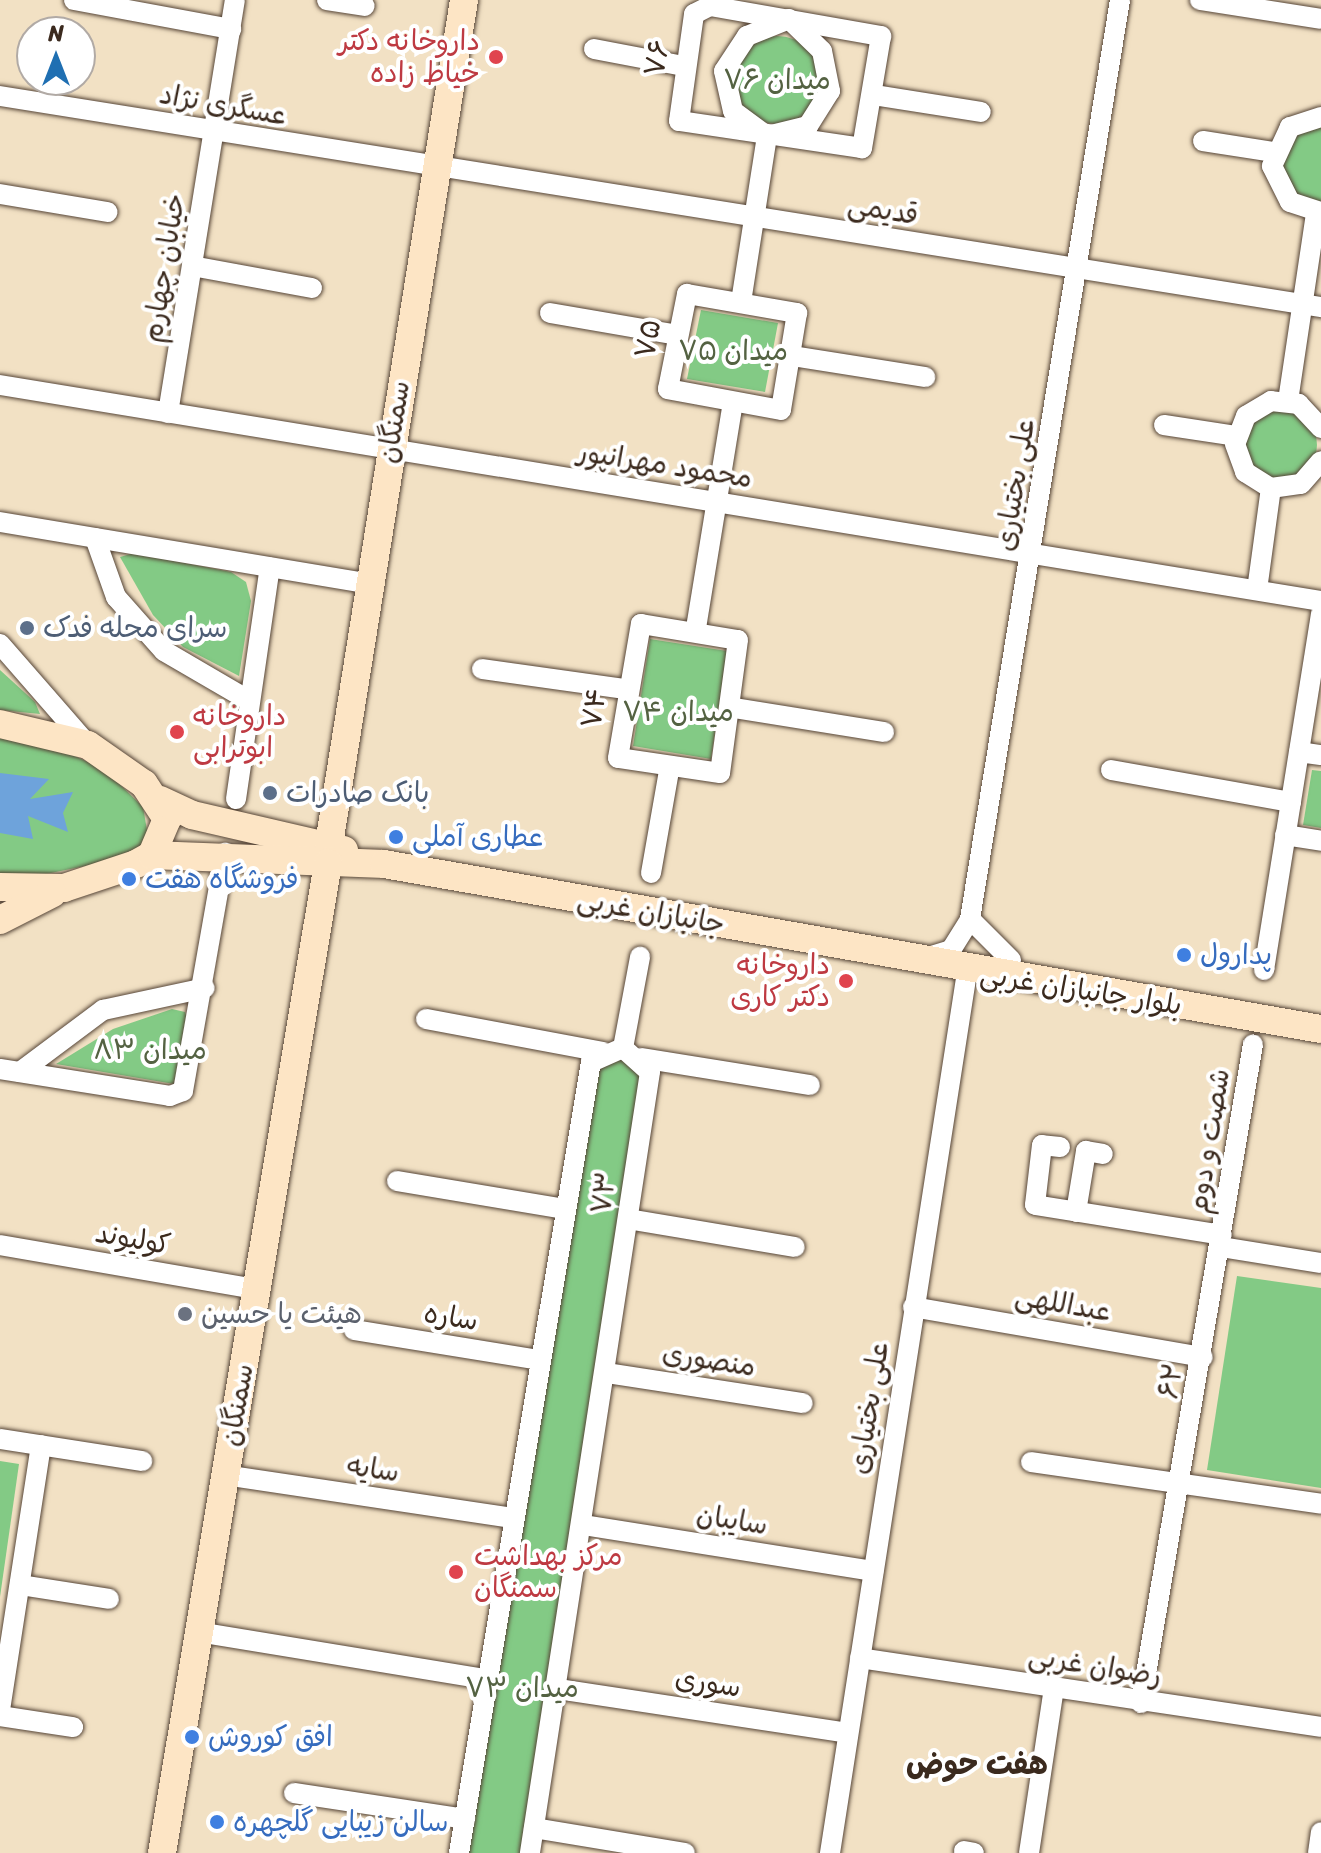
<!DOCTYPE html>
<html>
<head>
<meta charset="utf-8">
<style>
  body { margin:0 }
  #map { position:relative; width:1321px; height:1853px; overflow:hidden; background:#f2e1c4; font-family:Sriracha,"Playpen Sans Arabic",sans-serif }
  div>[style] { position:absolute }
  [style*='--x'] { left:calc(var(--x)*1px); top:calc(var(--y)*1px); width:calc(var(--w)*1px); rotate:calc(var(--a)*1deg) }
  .green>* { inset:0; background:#83ca85 }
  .round { border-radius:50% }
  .water>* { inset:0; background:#6ea3db }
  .roads { filter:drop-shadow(0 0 2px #564537) drop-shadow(0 0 2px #564537) }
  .minor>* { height:20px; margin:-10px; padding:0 10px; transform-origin:10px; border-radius:10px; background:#fff }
  .secondary>* { height:28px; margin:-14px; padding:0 14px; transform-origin:14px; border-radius:14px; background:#fde5c5 }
  .dots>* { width:22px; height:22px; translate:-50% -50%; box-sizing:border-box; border:4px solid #fff; border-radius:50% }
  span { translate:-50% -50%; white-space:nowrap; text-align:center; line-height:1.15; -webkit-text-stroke:8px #fff; paint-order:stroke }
  .health-label { font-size:28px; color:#be3a42 }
  .right { translate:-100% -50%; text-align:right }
  .left { translate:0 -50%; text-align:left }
  .street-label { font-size:28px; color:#3b2a1e }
  .park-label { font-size:28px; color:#546242 }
  .service-label { font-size:28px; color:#4e5e75 }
  .shop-label { font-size:28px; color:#366cbe }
  .worship-label { font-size:28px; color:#5b616d }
  .neighbourhood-label { font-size:30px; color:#3b2a1e; font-weight:700 }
  .north { position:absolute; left:16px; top:16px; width:80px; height:80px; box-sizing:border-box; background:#fff; border:2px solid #b1aaa5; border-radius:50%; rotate:0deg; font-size:22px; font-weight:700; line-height:32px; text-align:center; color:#3b2a1e }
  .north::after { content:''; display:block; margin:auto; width:28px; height:36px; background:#1f6fb2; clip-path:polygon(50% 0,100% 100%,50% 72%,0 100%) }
</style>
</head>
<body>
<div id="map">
  <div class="green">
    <i class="round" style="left:733px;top:36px;width:88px;height:88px"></i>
    <i style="clip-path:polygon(1321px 122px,1321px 208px,1302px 204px,1277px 155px,1282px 143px)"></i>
    <i style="clip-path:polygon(701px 310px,778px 323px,765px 392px,687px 379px)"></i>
    <i class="round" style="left:1245px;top:409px;width:72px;height:72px"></i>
    <i style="clip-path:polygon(134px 553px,231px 572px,246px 582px,251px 601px,239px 676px,183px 647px,153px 615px,120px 557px)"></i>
    <i style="clip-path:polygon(650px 639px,727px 651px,711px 759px,633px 746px)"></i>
    <i style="clip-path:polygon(0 670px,35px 702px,40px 714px,0 710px)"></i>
    <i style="clip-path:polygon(0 738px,53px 746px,105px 770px,143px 807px,148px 836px,138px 849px,100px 863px,41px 875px,0 873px)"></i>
    <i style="clip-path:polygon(1312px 770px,1321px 771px,1321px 828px,1303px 825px)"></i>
    <i style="clip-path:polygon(172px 1009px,185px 1012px,188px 1022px,174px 1084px,56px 1064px,113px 1029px)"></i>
    <i style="clip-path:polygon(603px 1052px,650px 1072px,530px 1853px,459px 1853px,513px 1518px)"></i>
    <i style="clip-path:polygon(1237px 1276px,1321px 1288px,1321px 1488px,1207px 1470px)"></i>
    <i style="clip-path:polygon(0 1461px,19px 1464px,0 1597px)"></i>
  </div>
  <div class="water">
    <i style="clip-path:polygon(0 773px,49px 779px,30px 799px,73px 792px,63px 813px,68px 832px,28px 816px,33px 839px,0 833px)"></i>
  </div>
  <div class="roads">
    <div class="minor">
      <i style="--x:74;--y:0;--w:160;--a:10.5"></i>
      <i style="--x:327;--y:0;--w:38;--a:9"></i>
      <i style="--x:1200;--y:0;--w:122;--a:8.9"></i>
      <i style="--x:710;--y:6;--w:174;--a:10"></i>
      <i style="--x:881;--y:36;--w:114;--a:99.6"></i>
      <i style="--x:862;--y:148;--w:185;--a:-171.6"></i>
      <i style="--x:679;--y:121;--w:108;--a:-82"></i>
      <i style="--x:694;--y:14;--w:18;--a:-27"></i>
      <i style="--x:789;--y:19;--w:46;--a:44.1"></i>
      <i style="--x:822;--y:51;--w:41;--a:78.7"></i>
      <i style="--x:830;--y:91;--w:41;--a:122.2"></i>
      <i style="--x:808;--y:126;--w:42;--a:166.3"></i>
      <i style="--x:767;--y:136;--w:42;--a:-143.7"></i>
      <i style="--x:733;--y:111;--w:41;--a:-102.7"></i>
      <i style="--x:724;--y:71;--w:42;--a:-56.7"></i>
      <i style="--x:747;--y:36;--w:45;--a:-22"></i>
      <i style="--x:594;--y:49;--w:91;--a:10.8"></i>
      <i style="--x:874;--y:95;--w:108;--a:9"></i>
      <i style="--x:0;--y:96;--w:1338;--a:9.08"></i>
      <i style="--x:1321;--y:117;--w:33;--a:162"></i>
      <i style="--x:1290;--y:127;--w:43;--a:114.8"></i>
      <i style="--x:1272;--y:166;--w:40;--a:63.4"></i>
      <i style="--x:1290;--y:202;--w:33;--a:18"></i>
      <i style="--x:1203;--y:141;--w:72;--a:8.8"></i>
      <i style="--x:0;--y:194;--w:109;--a:9.5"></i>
      <i style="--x:192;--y:266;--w:122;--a:10.4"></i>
      <i style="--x:687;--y:294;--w:112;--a:9.8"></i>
      <i style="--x:797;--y:313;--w:98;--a:99.4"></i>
      <i style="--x:781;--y:410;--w:115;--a:-169.5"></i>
      <i style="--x:668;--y:389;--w:97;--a:-78.7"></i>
      <i style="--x:741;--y:302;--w:168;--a:-81.1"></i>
      <i style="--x:550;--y:313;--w:129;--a:9.8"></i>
      <i style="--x:792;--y:356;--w:135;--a:9"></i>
      <i style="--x:0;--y:385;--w:1339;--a:9.29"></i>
      <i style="--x:1288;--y:401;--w:190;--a:-81.5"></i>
      <i style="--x:168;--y:413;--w:418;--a:-80.8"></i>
      <i style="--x:1164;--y:425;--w:74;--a:8.6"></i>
      <i style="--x:1321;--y:428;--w:33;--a:-133"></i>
      <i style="--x:1299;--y:404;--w:28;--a:-174"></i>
      <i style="--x:1271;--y:401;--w:29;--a:149"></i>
      <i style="--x:1246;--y:416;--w:30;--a:111"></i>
      <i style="--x:1235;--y:444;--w:30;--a:70"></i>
      <i style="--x:1245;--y:472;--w:31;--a:32"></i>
      <i style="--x:1271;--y:488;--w:30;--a:-8"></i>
      <i style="--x:1301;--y:484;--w:30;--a:-49"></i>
      <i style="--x:0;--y:522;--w:374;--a:9.5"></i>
      <i style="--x:95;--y:538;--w:63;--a:70.4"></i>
      <i style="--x:116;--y:597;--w:72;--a:48.4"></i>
      <i style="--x:164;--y:651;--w:99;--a:30.2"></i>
      <i style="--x:1257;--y:590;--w:103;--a:-82.2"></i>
      <i style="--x:641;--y:624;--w:98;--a:9.4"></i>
      <i style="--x:738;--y:640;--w:134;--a:97.7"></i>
      <i style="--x:720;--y:773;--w:103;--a:-171.6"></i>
      <i style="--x:618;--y:758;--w:136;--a:-80.3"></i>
      <i style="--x:696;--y:628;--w:228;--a:-80.7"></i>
      <i style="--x:0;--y:644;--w:134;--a:48.9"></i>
      <i style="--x:482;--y:669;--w:144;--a:8"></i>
      <i style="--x:734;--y:708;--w:152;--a:9.1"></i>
      <i style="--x:1299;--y:752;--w:22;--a:8"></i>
      <i style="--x:1111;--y:770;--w:183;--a:10.1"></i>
      <i style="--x:236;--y:799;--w:234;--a:-81.7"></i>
      <i style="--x:1285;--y:835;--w:36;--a:9"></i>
      <i style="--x:651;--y:873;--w:104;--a:-80"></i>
      <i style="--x:970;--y:919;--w:58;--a:45"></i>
      <i style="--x:928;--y:957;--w:24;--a:-17"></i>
      <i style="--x:951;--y:950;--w:36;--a:-58"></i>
      <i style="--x:970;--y:919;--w:931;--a:-80.73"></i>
      <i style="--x:1264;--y:970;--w:361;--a:-80.9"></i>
      <i style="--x:426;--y:1019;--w:180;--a:10.6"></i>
      <i style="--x:623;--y:1048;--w:93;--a:-79.4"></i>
      <i style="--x:641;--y:1058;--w:171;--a:9.1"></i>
      <i style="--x:0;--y:1069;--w:172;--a:9"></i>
      <i style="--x:170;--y:1096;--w:14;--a:-21"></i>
      <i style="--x:183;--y:1091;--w:242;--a:-80"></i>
      <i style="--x:20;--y:1072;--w:104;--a:-36.8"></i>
      <i style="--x:103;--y:1010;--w:104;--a:-12.2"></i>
      <i style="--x:1060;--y:1147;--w:18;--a:-174"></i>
      <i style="--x:1042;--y:1145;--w:60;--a:96.7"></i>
      <i style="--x:1035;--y:1205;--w:189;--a:9.1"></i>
      <i style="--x:397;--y:1181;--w:170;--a:9.5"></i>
      <i style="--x:1076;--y:1212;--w:62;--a:-80.7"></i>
      <i style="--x:1086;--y:1151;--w:17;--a:10"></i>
      <i style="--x:628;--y:1219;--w:169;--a:9.5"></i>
      <i style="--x:0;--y:1245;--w:260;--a:9.8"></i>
      <i style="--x:1221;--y:1247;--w:101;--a:9.1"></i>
      <i style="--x:913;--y:1307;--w:294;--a:9.8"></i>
      <i style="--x:354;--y:1330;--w:187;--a:9.2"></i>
      <i style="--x:606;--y:1373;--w:199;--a:8.7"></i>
      <i style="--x:0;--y:1439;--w:144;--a:8.8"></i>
      <i style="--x:1031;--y:1462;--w:293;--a:8.2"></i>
      <i style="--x:225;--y:1475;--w:291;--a:8.5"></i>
      <i style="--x:583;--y:1525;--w:294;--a:9"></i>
      <i style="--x:20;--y:1585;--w:90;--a:8.9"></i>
      <i style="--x:198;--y:1632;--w:292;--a:9.3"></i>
      <i style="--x:860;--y:1658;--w:466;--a:8.5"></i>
      <i style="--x:558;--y:1689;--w:293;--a:8.6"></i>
      <i style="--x:1141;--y:1703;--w:668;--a:-80.35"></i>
      <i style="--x:0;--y:1710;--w:268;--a:-81.2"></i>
      <i style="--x:0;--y:1716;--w:74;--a:8.6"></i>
      <i style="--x:294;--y:1793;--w:173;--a:8.6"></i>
      <i style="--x:534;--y:1828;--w:153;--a:9.4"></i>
      <i style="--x:964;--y:1851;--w:10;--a:11"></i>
      <i style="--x:459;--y:1853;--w:802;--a:-80.53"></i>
      <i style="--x:591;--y:1062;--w:35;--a:-24"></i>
      <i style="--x:623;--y:1048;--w:36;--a:42"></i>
      <i style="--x:650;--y:1072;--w:790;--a:98.74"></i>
      <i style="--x:830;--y:1853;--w:892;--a:-81.16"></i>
      <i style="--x:1029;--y:1853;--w:167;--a:-81.4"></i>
      <i style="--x:1318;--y:1853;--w:21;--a:-82"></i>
    </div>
    <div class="secondary">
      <i style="--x:0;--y:724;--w:90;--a:13.4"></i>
      <i style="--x:88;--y:745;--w:68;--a:34.9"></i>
      <i style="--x:144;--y:784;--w:42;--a:56.7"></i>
      <i style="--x:167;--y:819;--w:39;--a:113"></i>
      <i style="--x:152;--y:855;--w:18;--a:151"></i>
      <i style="--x:136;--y:864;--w:76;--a:161.6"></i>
      <i style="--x:64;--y:888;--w:64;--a:-179.1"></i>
      <i style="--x:160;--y:800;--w:35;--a:25"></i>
      <i style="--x:192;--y:815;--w:156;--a:13"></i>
      <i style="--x:329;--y:844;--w:855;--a:-80.91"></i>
      <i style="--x:152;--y:855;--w:232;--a:2.2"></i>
      <i style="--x:384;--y:864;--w:951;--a:9.99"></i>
      <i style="--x:0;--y:920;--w:59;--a:-27"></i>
      <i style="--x:162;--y:1853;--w:1004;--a:-80.48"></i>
    </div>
  </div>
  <div class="dots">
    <i style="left:496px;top:57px;background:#e0444e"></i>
    <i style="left:27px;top:628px;background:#5c6f8a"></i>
    <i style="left:177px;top:732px;background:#e0444e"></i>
    <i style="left:270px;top:793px;background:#5c6f8a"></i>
    <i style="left:396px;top:837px;background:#3f7fe0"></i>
    <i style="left:129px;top:879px;background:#3f7fe0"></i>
    <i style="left:1184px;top:955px;background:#3f7fe0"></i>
    <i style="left:846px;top:981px;background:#e0444e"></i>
    <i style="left:185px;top:1314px;background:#6b7280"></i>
    <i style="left:456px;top:1572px;background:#e0444e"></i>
    <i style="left:192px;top:1737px;background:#3f7fe0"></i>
    <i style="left:217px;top:1822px;background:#3f7fe0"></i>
  </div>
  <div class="health-label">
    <span class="right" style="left:480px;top:57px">داروخانه دکتر<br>خیاط زاده</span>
    <span class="left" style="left:193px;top:732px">داروخانه<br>ابوترابی</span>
    <span class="right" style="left:830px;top:981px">داروخانه<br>دکتر کاری</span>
    <span class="left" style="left:474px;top:1572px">مرکز بهداشت<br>سمنگان</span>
  </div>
  <div class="street-label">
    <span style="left:657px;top:58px;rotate:-80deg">۷۶</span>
    <span style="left:223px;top:105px;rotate:10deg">عسگری نژاد</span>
    <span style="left:883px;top:210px;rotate:9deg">قدیمی</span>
    <span style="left:164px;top:268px;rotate:-81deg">خیابان چهارم</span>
    <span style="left:648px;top:339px;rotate:-79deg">۷۵</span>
    <span style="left:394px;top:422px;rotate:-81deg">سمنگان</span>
    <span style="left:665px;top:465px;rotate:9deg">محمود مهرانپور</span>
    <span style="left:1015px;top:485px;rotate:-81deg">علی بختیاری</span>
    <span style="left:594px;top:708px;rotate:-81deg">۷۴</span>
    <span style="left:651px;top:912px;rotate:10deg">جانبازان غربی</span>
    <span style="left:1081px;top:990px;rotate:9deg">بلوار جانبازان غربی</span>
    <span style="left:1209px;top:1141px;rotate:-81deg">شصت و دوم</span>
    <span style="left:604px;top:1193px;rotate:-82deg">۷۳</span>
    <span style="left:133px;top:1239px;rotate:10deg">کولیوند</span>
    <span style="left:1063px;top:1304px;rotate:10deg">عبداللهی</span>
    <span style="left:451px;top:1317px;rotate:9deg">ساره</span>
    <span style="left:709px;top:1360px;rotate:9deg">منصوری</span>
    <span style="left:1171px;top:1381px;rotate:-81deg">۶۲</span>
    <span style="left:237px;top:1405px;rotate:-80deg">سمنگان</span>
    <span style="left:869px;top:1408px;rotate:-81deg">علی بختیاری</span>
    <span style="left:373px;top:1469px;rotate:8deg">سایه</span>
    <span style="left:732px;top:1520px;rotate:9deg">سایبان</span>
    <span style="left:1095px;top:1666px;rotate:9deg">رضوان غربی</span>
    <span style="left:708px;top:1683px;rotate:9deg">سوری</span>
  </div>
  <div class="park-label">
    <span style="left:777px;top:80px">میدان ۷۶</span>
    <span style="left:733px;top:351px">میدان ۷۵</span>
    <span style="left:678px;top:712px">میدان ۷۴</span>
    <span style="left:150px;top:1050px">میدان ۸۳</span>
    <span style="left:522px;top:1688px">میدان ۷۳</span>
  </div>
  <div class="service-label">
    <span class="left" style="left:43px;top:628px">سرای محله فدک</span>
    <span class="left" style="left:286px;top:793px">بانک صادرات</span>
  </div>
  <div class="shop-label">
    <span class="left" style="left:412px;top:837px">عطاری آملی</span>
    <span class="left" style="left:145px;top:879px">فروشگاه هفت</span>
    <span class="left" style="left:1200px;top:955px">پدارول</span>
    <span class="left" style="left:208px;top:1737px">افق کوروش</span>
    <span class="left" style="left:233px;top:1822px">سالن زیبایی گلچهره</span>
  </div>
  <div class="worship-label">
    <span class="left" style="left:201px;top:1314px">هیئت یا حسین</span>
  </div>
  <div class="neighbourhood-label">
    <span style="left:977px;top:1764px">هفت حوض</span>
  </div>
  <div class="north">N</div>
</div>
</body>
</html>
